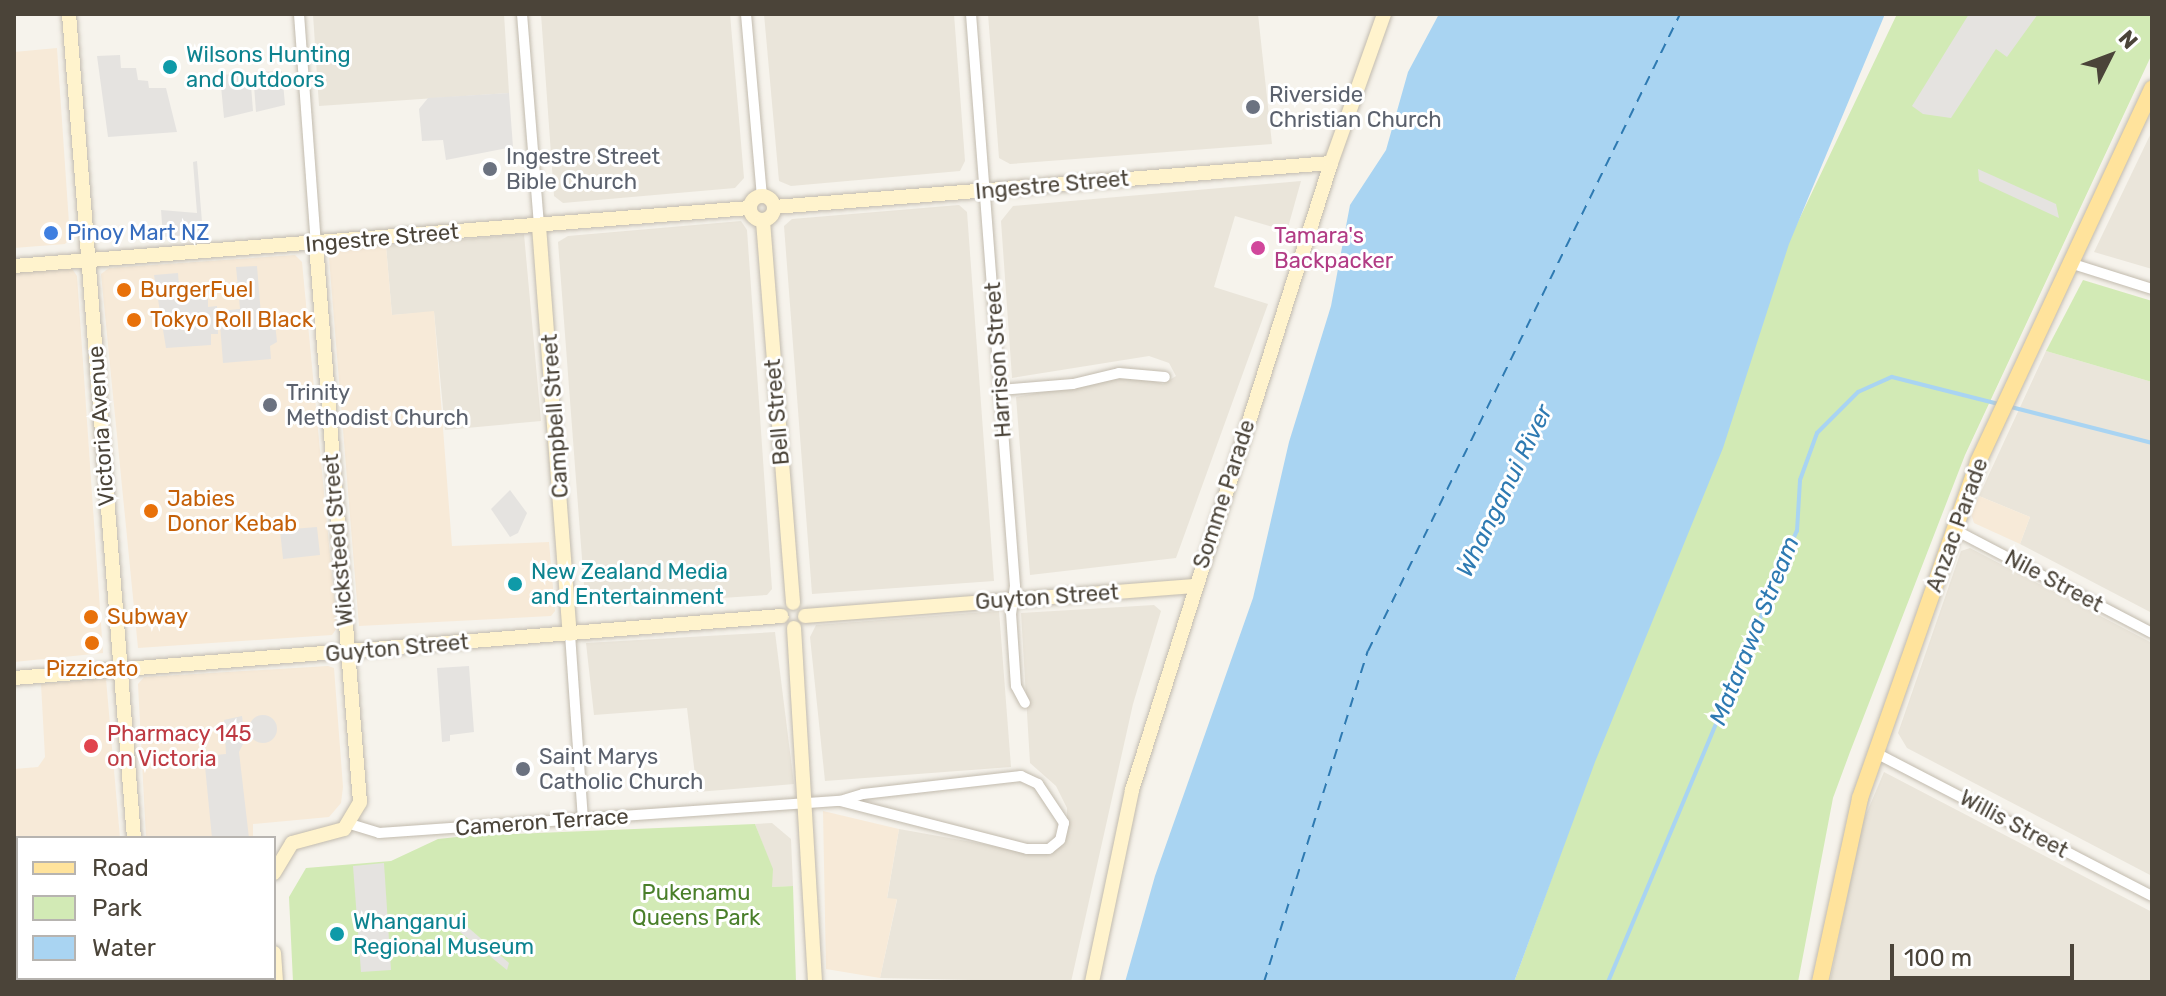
<!DOCTYPE html>
<html>
<head>
<meta charset="utf-8">
<style>
  body { margin:0 }
  #map { position:relative; width:2166px; height:996px; overflow:hidden; background:#f6f3ec; font-family:Rubik,sans-serif }
  div>[style] { position:absolute }
  [style*='--x'] { left:calc(var(--x)*1px); top:calc(var(--y)*1px); width:calc(var(--w)*1px); rotate:calc(var(--a)*1deg) }
  .residential>* { inset:0; background:#eae5da }
  .commercial>* { inset:0; background:#f7ead8 }
  .green>* { inset:0; background:#d2eab5 }
  .parking>* { inset:0; background:#e5e3e0 }
  .round { border-radius:50% }
  .water>* { inset:0; background:#a9d4f2 }
  .stream>* { height:4px; margin:-2px; padding:0 2px; transform-origin:2px; border-radius:2px; background:#a9d4f2 }
  .ferry>* { height:2px; margin-top:-1px; transform-origin:0; background:repeating-linear-gradient(90deg,#2e7ab2 0 10px,transparent 0 18px) }
  .roads { filter:drop-shadow(0 0 2px #c2bbae) drop-shadow(0 0 2px #c2bbae) }
  .street>* { height:10px; margin:-5px; padding:0 5px; transform-origin:5px; border-radius:5px; background:#fff }
  .secondary>* { height:14px; margin:-7px; padding:0 7px; transform-origin:7px; border-radius:7px; background:#fff3cd }
  .secondary>.ring { margin:-7px; padding:0; box-sizing:content-box; background:none; border:14px solid #fff3cd; border-radius:50% }
  .primary>* { height:16px; margin:-8px; padding:0 8px; transform-origin:8px; border-radius:8px; background:#ffe39c }
  .dots>* { width:22px; height:22px; translate:-50% -50%; box-sizing:border-box; border:4px solid #fff; border-radius:50% }
  span { translate:-50% -50%; white-space:nowrap; text-align:center; line-height:1.15; -webkit-text-stroke:6px #fff; paint-order:stroke }
  .culture-label { font-size:22px; color:#0d838f }
  .left { translate:0 -50%; text-align:left }
  .worship-label { font-size:22px; color:#5b616d }
  .street-label { font-size:22px; color:#4b4439 }
  .shop-label { font-size:22px; color:#366cbe }
  .hotel-label { font-size:22px; color:#b23c85 }
  .food-label { font-size:22px; color:#c56008 }
  .health-label { font-size:22px; color:#be3a42 }
  .park-label { font-size:22px; color:#4a7f2a }
  .water-label { font-size:24px; color:#2e7ab2; font-style:italic }
  .frame { position:absolute; inset:0; border:16px solid #4b4439; pointer-events:none }
  .legend { position:absolute; left:16px; top:836px; width:260px; height:144px; box-sizing:border-box; background:#fff; border:2px solid #b7b4b0; margin:0; padding:10px 14px; list-style:none; font-size:24px; color:#4b4439 }
  .legend li { display:flex; align-items:center; gap:16px; height:40px }
  .legend b { width:40px; border:2px solid #b7b4b0 }
  .north { position:absolute; left:2070px; top:16px; width:80px; height:80px; -webkit-text-stroke:6px #fff; paint-order:stroke; rotate:48deg; font-size:22px; font-weight:700; line-height:32px; text-align:center; color:#4b4439 }
  .north::after { content:''; display:block; margin:auto; width:28px; height:36px; background:#4b4439; clip-path:polygon(50% 0,100% 100%,50% 72%,0 100%) }
  .scale { position:absolute; left:1890px; top:944px; width:184px; height:36px; box-sizing:border-box; border:4px solid #4b4439; border-top:0; padding-left:10px; font-size:24px; line-height:28px; white-space:nowrap; color:#4b4439; -webkit-text-stroke:6px #fff; paint-order:stroke }
</style>
</head>
<body>
<div id="map">
  <div class="residential">
    <i style="clip-path:polygon(313px 14px,504px 14px,509px 93px,319px 106px)"></i>
    <i style="clip-path:polygon(541px 14px,730px 14px,744px 178px,735px 188px,563px 203px,554px 196px)"></i>
    <i style="clip-path:polygon(764px 14px,954px 14px,965px 161px,960px 171px,791px 186px,779px 181px)"></i>
    <i style="clip-path:polygon(988px 14px,1258px 14px,1272px 144px,1010px 164px,999px 158px)"></i>
    <i style="clip-path:polygon(2152px 131px,2152px 269px,2094px 252px)"></i>
    <i style="clip-path:polygon(1301px 181px,1287px 231px,1235px 216px,1214px 287px,1268px 304px,1176px 558px,1030px 575px,1016px 397px,1133px 375px,1163px 384px,1176px 376px,1169px 363px,1149px 356px,1012px 378px,1001px 221px,1013px 206px)"></i>
    <i style="clip-path:polygon(959px 205px,967px 212px,994px 581px,812px 594px,784px 226px,792px 219px)"></i>
    <i style="clip-path:polygon(741px 221px,747px 230px,772px 589px,767px 595px,599px 606px,585px 598px,558px 242px,568px 236px)"></i>
    <i style="clip-path:polygon(524px 234px,541px 421px,445px 430px,434px 312px,392px 315px,386px 246px)"></i>
    <i style="clip-path:polygon(2046px 351px,2152px 382px,2152px 613px,2020px 544px,2030px 517px,1979px 496px)"></i>
    <i style="clip-path:polygon(1970px 548px,2152px 643px,2152px 876px,1907px 748px,1898px 733px,1961px 551px)"></i>
    <i style="clip-path:polygon(1154px 605px,1161px 611px,1133px 704px,1071px 982px,880px 978px,897px 900px,887px 899px,899px 829px,1028px 852px,1054px 849px,1067px 825px,1067px 808px,1056px 786px,1030px 763px,1021px 613px)"></i>
    <i style="clip-path:polygon(999px 611px,1011px 767px,825px 781px,810px 637px,816px 625px)"></i>
    <i style="clip-path:polygon(775px 632px,794px 784px,697px 792px,687px 708px,594px 715px,586px 643px)"></i>
    <i style="clip-path:polygon(1884px 772px,2152px 912px,2152px 982px,1830px 982px,1862px 824px)"></i>
    <i style="clip-path:polygon(772px 823px,791px 839px,793px 886px,772px 887px,772px 869px,755px 824px)"></i>
  </div>
  <div class="commercial">
    <i style="clip-path:polygon(57px 48px,70px 238px,65px 244px,14px 248px,14px 52px)"></i>
    <i style="clip-path:polygon(386px 246px,392px 315px,434px 311px,452px 546px,549px 542px,555px 611px,551px 616px,359px 626px,329px 258px,337px 250px)"></i>
    <i style="clip-path:polygon(295px 255px,302px 262px,337px 628px,332px 635px,138px 648px,101px 274px,109px 268px)"></i>
    <i style="clip-path:polygon(71px 267px,77px 276px,103px 653px,14px 662px,14px 272px)"></i>
    <i style="clip-path:polygon(1979px 496px,2030px 517px,2020px 544px,1974px 523px,1971px 514px)"></i>
    <i style="clip-path:polygon(328px 666px,334px 668px,343px 787px,341px 803px,329px 817px,253px 824px,253px 838px,146px 838px,138px 684px,144px 677px)"></i>
    <i style="clip-path:polygon(106px 679px,120px 838px,18px 838px,18px 978px,130px 982px,14px 982px,14px 769px,38px 767px,45px 757px,41px 684px)"></i>
    <i style="clip-path:polygon(823px 811px,899px 829px,887px 898px,897px 899px,880px 978px,826px 969px)"></i>
    <i style="clip-path:polygon(154px 978px,262px 978px,262px 982px,154px 982px)"></i>
  </div>
  <div class="green">
    <i style="clip-path:polygon(1897px 14px,2152px 14px,2152px 54px,1965px 455px,1850px 752px,1833px 798px,1798px 982px,1514px 982px,1765px 291px)"></i>
    <i style="clip-path:polygon(2083px 280px,2152px 301px,2152px 382px,2046px 351px)"></i>
    <i style="clip-path:polygon(755px 824px,773px 869px,772px 887px,793px 886px,796px 982px,293px 982px,289px 897px,306px 868px,391px 861px,438px 839px,466px 836px)"></i>
  </div>
  <div class="parking">
    <i style="clip-path:polygon(1969px 14px,2038px 14px,2007px 57px,1996px 49px,1951px 118px,1923px 114px,1912px 106px)"></i>
    <i style="clip-path:polygon(120px 55px,121px 68px,136px 68px,138px 80px,148px 81px,149px 88px,166px 88px,177px 132px,108px 137px,97px 56px)"></i>
    <i style="clip-path:polygon(282px 71px,285px 105px,256px 112px,253px 72px)"></i>
    <i style="clip-path:polygon(250px 73px,253px 111px,224px 118px,220px 75px)"></i>
    <i style="clip-path:polygon(509px 93px,513px 147px,446px 160px,443px 140px,422px 141px,419px 109px,428px 98px)"></i>
    <i style="clip-path:polygon(197px 161px,203px 234px,163px 237px,161px 210px,197px 213px,193px 162px)"></i>
    <i style="clip-path:polygon(1978px 169px,2056px 204px,2059px 218px,1979px 181px)"></i>
    <i style="clip-path:polygon(257px 266px,261px 315px,275px 323px,277px 342px,270px 346px,271px 359px,223px 363px,219px 311px,240px 309px,236px 267px)"></i>
    <i style="clip-path:polygon(178px 273px,180px 299px,208px 298px,208px 307px,217px 306px,218px 334px,211px 334px,211px 345px,166px 348px,154px 275px)"></i>
    <i style="clip-path:polygon(510px 490px,527px 513px,518px 533px,510px 537px,491px 509px)"></i>
    <i style="clip-path:polygon(317px 527px,320px 555px,283px 559px,280px 530px)"></i>
    <i style="clip-path:polygon(469px 666px,474px 732px,450px 735px,450px 741px,442px 742px,437px 668px)"></i>
    <i class="round" style="left:249px;top:715px;width:28px;height:28px"></i>
    <i style="clip-path:polygon(242px 716px,245px 740px,239px 752px,249px 838px,212px 838px,204px 756px,226px 754px,224px 720px)"></i>
    <i style="clip-path:polygon(384px 863px,391px 970px,361px 972px,353px 866px)"></i>
    <i style="clip-path:polygon(463px 923px,509px 963px,507px 970px,460px 932px)"></i>
  </div>
  <div class="water">
    <i style="clip-path:polygon(1439px 14px,1885px 14px,1789px 244px,1723px 448px,1595px 762px,1514px 982px,1125px 982px,1155px 876px,1253px 598px,1289px 442px,1331px 306px,1350px 205px,1386px 150px,1408px 72px)"></i>
  </div>
  <div class="stream">
    <i style="--x:2007;--y:406;--w:150;--a:14.3"></i>
    <i style="--x:1608;--y:982;--w:489;--a:-67.3"></i>
    <i style="--x:1797;--y:531;--w:51;--a:-86.6"></i>
    <i style="--x:1800;--y:480;--w:50;--a:-70.1"></i>
    <i style="--x:1817;--y:433;--w:58;--a:-45"></i>
    <i style="--x:1858;--y:392;--w:37;--a:-24"></i>
    <i style="--x:1892;--y:377;--w:110;--a:14.2"></i>
  </div>
  <div class="ferry">
    <i style="--x:1264;--y:982;--w:347;--a:-72.6"></i>
    <i style="--x:1368;--y:651;--w:709;--a:-63.9"></i>
  </div>
  <div class="roads">
    <div class="street">
      <i style="--x:299;--y:14;--w:231;--a:85.8"></i>
      <i style="--x:522;--y:14;--w:213;--a:85.4"></i>
      <i style="--x:746;--y:14;--w:183;--a:85"></i>
      <i style="--x:971;--y:14;--w:574;--a:85.6"></i>
      <i style="--x:1015;--y:586;--w:27;--a:98"></i>
      <i style="--x:1011;--y:613;--w:73;--a:86.1"></i>
      <i style="--x:1016;--y:686;--w:19;--a:62"></i>
      <i style="--x:2073;--y:264;--w:83;--a:17.6"></i>
      <i style="--x:1000;--y:390;--w:73;--a:-4.7"></i>
      <i style="--x:1073;--y:384;--w:47;--a:-13.4"></i>
      <i style="--x:1119;--y:373;--w:46;--a:5"></i>
      <i style="--x:1955;--y:530;--w:222;--a:27.6"></i>
      <i style="--x:570;--y:634;--w:185;--a:86"></i>
      <i style="--x:1876;--y:753;--w:311;--a:27.4"></i>
      <i style="--x:1021;--y:776;--w:19;--a:25"></i>
      <i style="--x:1038;--y:784;--w:47;--a:56.3"></i>
      <i style="--x:1064;--y:823;--w:17;--a:103"></i>
      <i style="--x:1060;--y:840;--w:14;--a:141"></i>
      <i style="--x:1049;--y:849;--w:22;--a:180"></i>
      <i style="--x:1027;--y:849;--w:193;--a:-165.6"></i>
      <i style="--x:840;--y:801;--w:24;--a:-17"></i>
      <i style="--x:863;--y:794;--w:159;--a:-6.5"></i>
      <i style="--x:350;--y:824;--w:30;--a:17"></i>
      <i style="--x:379;--y:833;--w:462;--a:-4"></i>
    </div>
    <div class="secondary">
      <i style="--x:69;--y:14;--w:827;--a:85.49"></i>
      <i class="ring" style="left:750px;top:196px;width:10px;height:10px"></i>
      <i style="--x:774;--y:207;--w:559;--a:-4.52"></i>
      <i style="--x:763;--y:221;--w:383;--a:85.5"></i>
      <i style="--x:539;--y:226;--w:409;--a:85.7"></i>
      <i style="--x:14;--y:266;--w:737;--a:-4.51"></i>
      <i style="--x:805;--y:616;--w:390;--a:-4.4"></i>
      <i style="--x:794;--y:628;--w:355;--a:86.6"></i>
      <i style="--x:14;--y:678;--w:770;--a:-4.62"></i>
      <i style="--x:274;--y:873;--w:35;--a:-59"></i>
      <i style="--x:292;--y:843;--w:54;--a:-15.1"></i>
      <i style="--x:344;--y:829;--w:31;--a:-59"></i>
      <i style="--x:360;--y:802;--w:560;--a:-94.51"></i>
      <i style="--x:274;--y:953;--w:29;--a:86"></i>
      <i style="--x:145;--y:978;--w:4;--a:90"></i>
      <i style="--x:1092;--y:982;--w:196;--a:-78.2"></i>
      <i style="--x:1132;--y:790;--w:658;--a:-72.39"></i>
      <i style="--x:1331;--y:163;--w:158;--a:-70.4"></i>
    </div>
    <div class="primary">
      <i style="--x:1820;--y:982;--w:188;--a:-77.7"></i>
      <i style="--x:1860;--y:798;--w:356;--a:-70.6"></i>
      <i style="--x:1978;--y:462;--w:412;--a:-65"></i>
    </div>
  </div>
  <div class="dots">
    <i style="left:170px;top:67px;background:#0f9aa8"></i>
    <i style="left:1253px;top:107px;background:#6b7280"></i>
    <i style="left:490px;top:169px;background:#6b7280"></i>
    <i style="left:51px;top:233px;background:#3f7fe0"></i>
    <i style="left:1258px;top:248px;background:#d1479c"></i>
    <i style="left:124px;top:290px;background:#e8710a"></i>
    <i style="left:134px;top:320px;background:#e8710a"></i>
    <i style="left:270px;top:405px;background:#6b7280"></i>
    <i style="left:151px;top:511px;background:#e8710a"></i>
    <i style="left:515px;top:584px;background:#0f9aa8"></i>
    <i style="left:91px;top:617px;background:#e8710a"></i>
    <i style="left:92px;top:643px;background:#e8710a"></i>
    <i style="left:91px;top:746px;background:#e0444e"></i>
    <i style="left:523px;top:769px;background:#6b7280"></i>
    <i style="left:337px;top:934px;background:#0f9aa8"></i>
  </div>
  <div class="culture-label">
    <span class="left" style="left:186px;top:67px">Wilsons Hunting<br>and Outdoors</span>
    <span class="left" style="left:531px;top:584px">New Zealand Media<br>and Entertainment</span>
    <span class="left" style="left:353px;top:934px">Whanganui<br>Regional Museum</span>
  </div>
  <div class="worship-label">
    <span class="left" style="left:1269px;top:107px">Riverside<br>Christian Church</span>
    <span class="left" style="left:506px;top:169px">Ingestre Street<br>Bible Church</span>
    <span class="left" style="left:286px;top:405px">Trinity<br>Methodist Church</span>
    <span class="left" style="left:539px;top:769px">Saint Marys<br>Catholic Church</span>
  </div>
  <div class="street-label">
    <span style="left:1052px;top:185px;rotate:-5deg">Ingestre Street</span>
    <span style="left:382px;top:238px;rotate:-5deg">Ingestre Street</span>
    <span style="left:998px;top:360px;rotate:-94deg">Harrison Street</span>
    <span style="left:777px;top:412px;rotate:-95deg">Bell Street</span>
    <span style="left:555px;top:416px;rotate:-94deg">Campbell Street</span>
    <span style="left:101px;top:426px;rotate:-94deg">Victoria Avenue</span>
    <span style="left:1224px;top:494px;rotate:-72deg">Somme Parade</span>
    <span style="left:1957px;top:525px;rotate:-70deg">Anzac Parade</span>
    <span style="left:338px;top:540px;rotate:-95deg">Wicksteed Street</span>
    <span style="left:2054px;top:581px;rotate:28deg">Nile Street</span>
    <span style="left:1047px;top:597px;rotate:-4deg">Guyton Street</span>
    <span style="left:397px;top:648px;rotate:-5deg">Guyton Street</span>
    <span style="left:542px;top:822px;rotate:-4deg">Cameron Terrace</span>
    <span style="left:2014px;top:824px;rotate:28deg">Willis Street</span>
  </div>
  <div class="shop-label">
    <span class="left" style="left:67px;top:233px">Pinoy Mart NZ</span>
  </div>
  <div class="hotel-label">
    <span class="left" style="left:1274px;top:248px">Tamara's<br>Backpacker</span>
  </div>
  <div class="food-label">
    <span class="left" style="left:140px;top:290px">BurgerFuel</span>
    <span class="left" style="left:150px;top:320px">Tokyo Roll Black</span>
    <span class="left" style="left:167px;top:511px">Jabies<br>Donor Kebab</span>
    <span class="left" style="left:107px;top:617px">Subway</span>
    <span style="left:92px;top:669px">Pizzicato</span>
  </div>
  <div class="health-label">
    <span class="left" style="left:107px;top:746px">Pharmacy 145<br>on Victoria</span>
  </div>
  <div class="park-label">
    <span style="left:696px;top:905px">Pukenamu<br>Queens Park</span>
  </div>
  <div class="water-label">
    <span style="left:1505px;top:491px;rotate:-64deg">Whanganui River</span>
    <span style="left:1755px;top:631px;rotate:-68deg">Matarawa Stream</span>
  </div>
  <div class="frame"></div>
  <ul class="legend">
  <li><b style="height:10px;background:#ffe39c"></b>Road</li>
  <li><b style="height:22px;background:#d2eab5"></b>Park</li>
  <li><b style="height:22px;background:#a9d4f2"></b>Water</li>
  </ul>
  <div class="north">N</div>
  <div class="scale">100 m</div>
</div>
</body>
</html>
